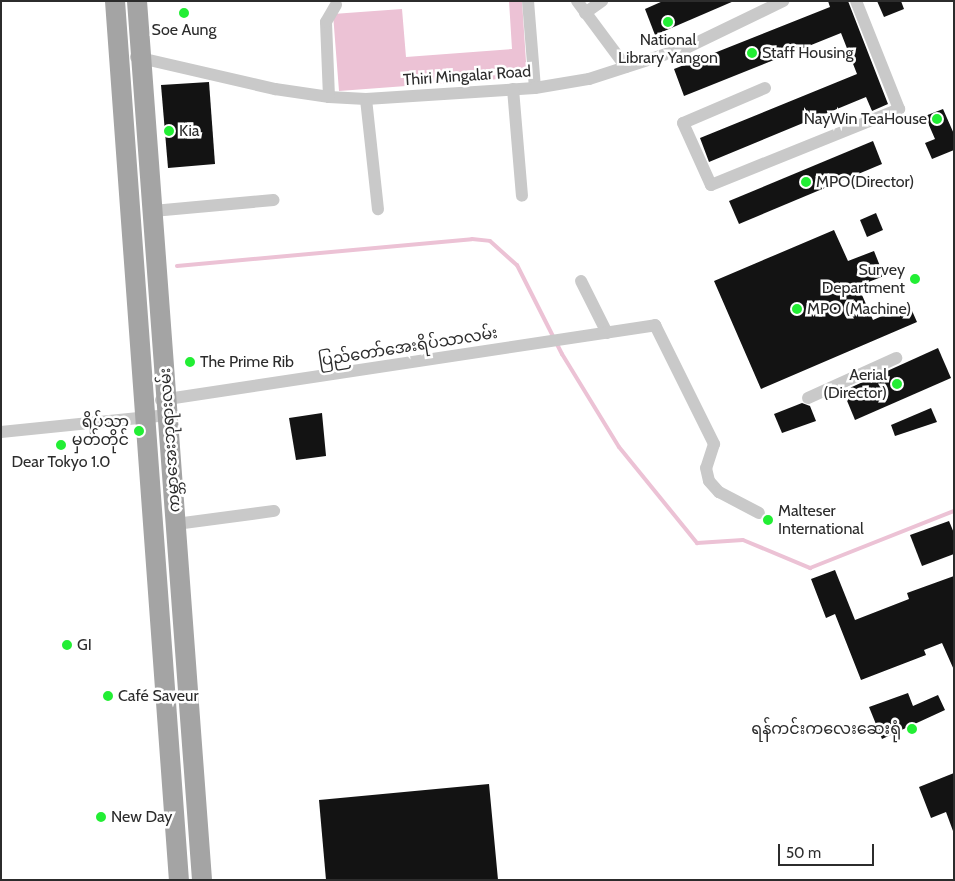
<!DOCTYPE html>
<html>
<head>
<meta charset="utf-8">
<style>
  body { margin:0 }
  #map { position:relative; width:955px; height:881px; overflow:hidden; background:#fff; font-family:Cabin,"Noto Sans Myanmar",sans-serif }
  div>[style] { position:absolute }
  [style*='--x'] { left:calc(var(--x)*1px); top:calc(var(--y)*1px); width:calc(var(--w)*1px); rotate:calc(var(--a)*1deg) }
  .water>* { inset:0; background:#ecc2d5 }
  .stream>* { height:4px; margin:-2px; padding:0 2px; transform-origin:2px; border-radius:2px; background:#ecc2d5 }
  .building>* { inset:0; background:#131313 }
  .minor>* { height:12px; margin:-6px; padding:0 6px; transform-origin:6px; border-radius:6px; background:#c9c9c9 }
  .primary>* { height:20px; margin:-10px; padding:0 10px; transform-origin:10px; border-radius:10px; background:#a4a4a4 }
  .dots>* { width:14px; height:14px; translate:-50% -50%; box-sizing:border-box; border:2px solid #fff; border-radius:50% }
  span { translate:-50% -50%; white-space:nowrap; text-align:center; line-height:1.15; -webkit-text-stroke:5px #fff; paint-order:stroke }
  .poi-label { font-size:16px; color:#2c2c2c }
  .left { translate:0 -50%; text-align:left }
  .right { translate:-100% -50%; text-align:right }
  .street-label { font-size:16px; color:#2c2c2c }
  .frame { position:absolute; inset:0; border:2px solid #2c2c2c; pointer-events:none }
  .scale { position:absolute; left:778px; top:844px; width:96px; height:22px; box-sizing:border-box; border:2px solid #2c2c2c; border-top:0; padding-left:6px; font-size:15px; line-height:18px; white-space:nowrap; color:#2c2c2c; -webkit-text-stroke:4px #fff; paint-order:stroke }
</style>
</head>
<body>
<div id="map">
  <div class="water">
    <i style="clip-path:polygon(509px 1px,522px 1px,527px 77px,339px 91px,333px 14px,402px 9px,406px 57px,512px 49px)"></i>
  </div>
  <div class="stream">
    <i style="--x:177;--y:266;--w:296;--a:-5.2"></i>
    <i style="--x:472;--y:239;--w:18;--a:6"></i>
    <i style="--x:490;--y:241;--w:36;--a:42"></i>
    <i style="--x:517;--y:265;--w:100;--a:63.2"></i>
    <i style="--x:562;--y:354;--w:109;--a:58.5"></i>
    <i style="--x:619;--y:447;--w:124;--a:50.9"></i>
    <i style="--x:697;--y:543;--w:46;--a:-3.7"></i>
    <i style="--x:743;--y:540;--w:73;--a:22.7"></i>
    <i style="--x:810;--y:568;--w:155;--a:-21.6"></i>
  </div>
  <div class="building">
    <i style="clip-path:polygon(663px 1px,734px 1px,655px 35px,645px 9px)"></i>
    <i style="clip-path:polygon(828px 1px,848px 1px,888px 104px,872px 111px,866px 97px,709px 162px,700px 138px,857px 74px,841px 33px,684px 96px,674px 69px,830px 7px)"></i>
    <i style="clip-path:polygon(877px 1px,901px 1px,904px 9px,884px 17px)"></i>
    <i style="clip-path:polygon(209px 82px,215px 164px,168px 168px,161px 85px)"></i>
    <i style="clip-path:polygon(943px 109px,954px 134px,954px 150px,932px 159px,925px 143px,935px 139px,925px 116px)"></i>
    <i style="clip-path:polygon(873px 141px,882px 164px,739px 224px,729px 201px)"></i>
    <i style="clip-path:polygon(876px 213px,883px 230px,867px 237px,860px 220px)"></i>
    <i style="clip-path:polygon(834px 230px,848px 261px,874px 251px,884px 276px,858px 286px,873px 320px,909px 304px,917px 322px,761px 389px,714px 281px)"></i>
    <i style="clip-path:polygon(938px 348px,951px 378px,855px 420px,843px 391px)"></i>
    <i style="clip-path:polygon(802px 403px,810px 406px,816px 421px,782px 433px,774px 414px)"></i>
    <i style="clip-path:polygon(931px 408px,937px 422px,895px 436px,891px 425px)"></i>
    <i style="clip-path:polygon(322px 413px,326px 456px,296px 460px,289px 418px)"></i>
    <i style="clip-path:polygon(949px 521px,954px 533px,954px 554px,922px 566px,910px 535px)"></i>
    <i style="clip-path:polygon(835px 570px,855px 620px,909px 599px,907px 593px,954px 576px,954px 670px,942px 643px,924px 650px,926px 655px,861px 680px,835px 614px,826px 618px,811px 579px)"></i>
    <i style="clip-path:polygon(908px 693px,913px 706px,938px 695px,945px 710px,882px 739px,869px 707px)"></i>
    <i style="clip-path:polygon(954px 773px,954px 831px,953px 831px,946px 812px,931px 818px,919px 787px)"></i>
    <i style="clip-path:polygon(489px 784px,498px 880px,326px 880px,319px 800px)"></i>
  </div>
  <div class="minor">
    <i style="--x:528;--y:1;--w:87;--a:85.4"></i>
    <i style="--x:577;--y:1;--w:82;--a:53.4"></i>
    <i style="--x:585;--y:13;--w:21;--a:-35"></i>
    <i style="--x:136;--y:57;--w:143;--a:13"></i>
    <i style="--x:275;--y:89;--w:55;--a:8.4"></i>
    <i style="--x:329;--y:97;--w:37;--a:3"></i>
    <i style="--x:366;--y:99;--w:169;--a:-3.7"></i>
    <i style="--x:535;--y:88;--w:55;--a:-9.5"></i>
    <i style="--x:589;--y:79;--w:104;--a:-17.9"></i>
    <i style="--x:688;--y:47;--w:106;--a:-25.8"></i>
    <i style="--x:765;--y:88;--w:89;--a:156.9"></i>
    <i style="--x:683;--y:123;--w:68;--a:65.7"></i>
    <i style="--x:711;--y:185;--w:203;--a:-22"></i>
    <i style="--x:899;--y:109;--w:116;--a:-111.7"></i>
    <i style="--x:513;--y:89;--w:107;--a:85.2"></i>
    <i style="--x:329;--y:97;--w:75;--a:-92.3"></i>
    <i style="--x:326;--y:22;--w:20;--a:-60"></i>
    <i style="--x:366;--y:99;--w:111;--a:83.8"></i>
    <i style="--x:153;--y:211;--w:121;--a:-5.2"></i>
    <i style="--x:581;--y:281;--w:58;--a:63.4"></i>
    <i style="--x:808;--y:398;--w:97;--a:-24.4"></i>
    <i style="--x:161;--y:400;--w:500;--a:-8.6"></i>
    <i style="--x:655;--y:325;--w:133;--a:63.6"></i>
    <i style="--x:714;--y:444;--w:25;--a:108"></i>
    <i style="--x:706;--y:468;--w:13;--a:77"></i>
    <i style="--x:709;--y:481;--w:15;--a:48"></i>
    <i style="--x:719;--y:492;--w:45;--a:27.7"></i>
    <i style="--x:1;--y:432;--w:168;--a:-5.8"></i>
    <i style="--x:176;--y:524;--w:99;--a:-7.6"></i>
  </div>
  <div class="primary">
    <i style="--x:115;--y:1;--w:881;--a:85.84"></i>
    <i style="--x:137;--y:1;--w:881;--a:85.77"></i>
  </div>
  <div class="dots">
    <i style="left:184px;top:13px;background:#22ee34"></i>
    <i style="left:668px;top:22px;background:#22ee34"></i>
    <i style="left:752px;top:53px;background:#22ee34"></i>
    <i style="left:937px;top:119px;background:#22ee34"></i>
    <i style="left:169px;top:131px;background:#22ee34"></i>
    <i style="left:806px;top:182px;background:#22ee34"></i>
    <i style="left:915px;top:279px;background:#22ee34"></i>
    <i style="left:797px;top:309px;background:#22ee34"></i>
    <i style="left:190px;top:362px;background:#22ee34"></i>
    <i style="left:897px;top:384px;background:#22ee34"></i>
    <i style="left:139px;top:431px;background:#22ee34"></i>
    <i style="left:61px;top:445px;background:#22ee34"></i>
    <i style="left:768px;top:520px;background:#22ee34"></i>
    <i style="left:67px;top:645px;background:#22ee34"></i>
    <i style="left:108px;top:696px;background:#22ee34"></i>
    <i style="left:912px;top:729px;background:#22ee34"></i>
    <i style="left:101px;top:817px;background:#22ee34"></i>
  </div>
  <div class="poi-label">
    <span style="left:184px;top:30px">Soe Aung</span>
    <span style="left:668px;top:49px">National<br>Library Yangon</span>
    <span class="left" style="left:762px;top:53px">Staff Housing</span>
    <span class="right" style="left:927px;top:119px">NayWin TeaHouse</span>
    <span class="left" style="left:179px;top:131px">Kia</span>
    <span class="left" style="left:816px;top:182px">MPO(Director)</span>
    <span class="right" style="left:905px;top:279px">Survey<br>Department</span>
    <span class="left" style="left:807px;top:309px">MPO (Machine)</span>
    <span class="left" style="left:200px;top:362px">The Prime Rib</span>
    <span class="right" style="left:887px;top:384px">Aerial<br>(Director)</span>
    <span class="right" style="left:129px;top:431px">ရိပ်သာ<br>မှတ်တိုင်</span>
    <span style="left:61px;top:462px">Dear Tokyo 1.0</span>
    <span class="left" style="left:778px;top:520px">Malteser<br>International</span>
    <span class="left" style="left:77px;top:645px">GI</span>
    <span class="left" style="left:118px;top:696px">Café Saveur</span>
    <span class="right" style="left:901px;top:729px">ရန်ကင်းကလေးဆေးရုံ</span>
    <span class="left" style="left:111px;top:817px">New Day</span>
  </div>
  <div class="street-label">
    <span style="left:467px;top:76px;rotate:-4deg">Thiri Mingalar Road</span>
    <span style="left:408px;top:347px;rotate:-9deg">ပြည်တော်အေးရိပ်သာလမ်း</span>
    <span style="left:170px;top:440px;rotate:-94deg">ကမ္ဘာအေးဘုရားလမ်း</span>
  </div>
  <div class="frame"></div>
  <div class="scale">50 m</div>
</div>
</body>
</html>
